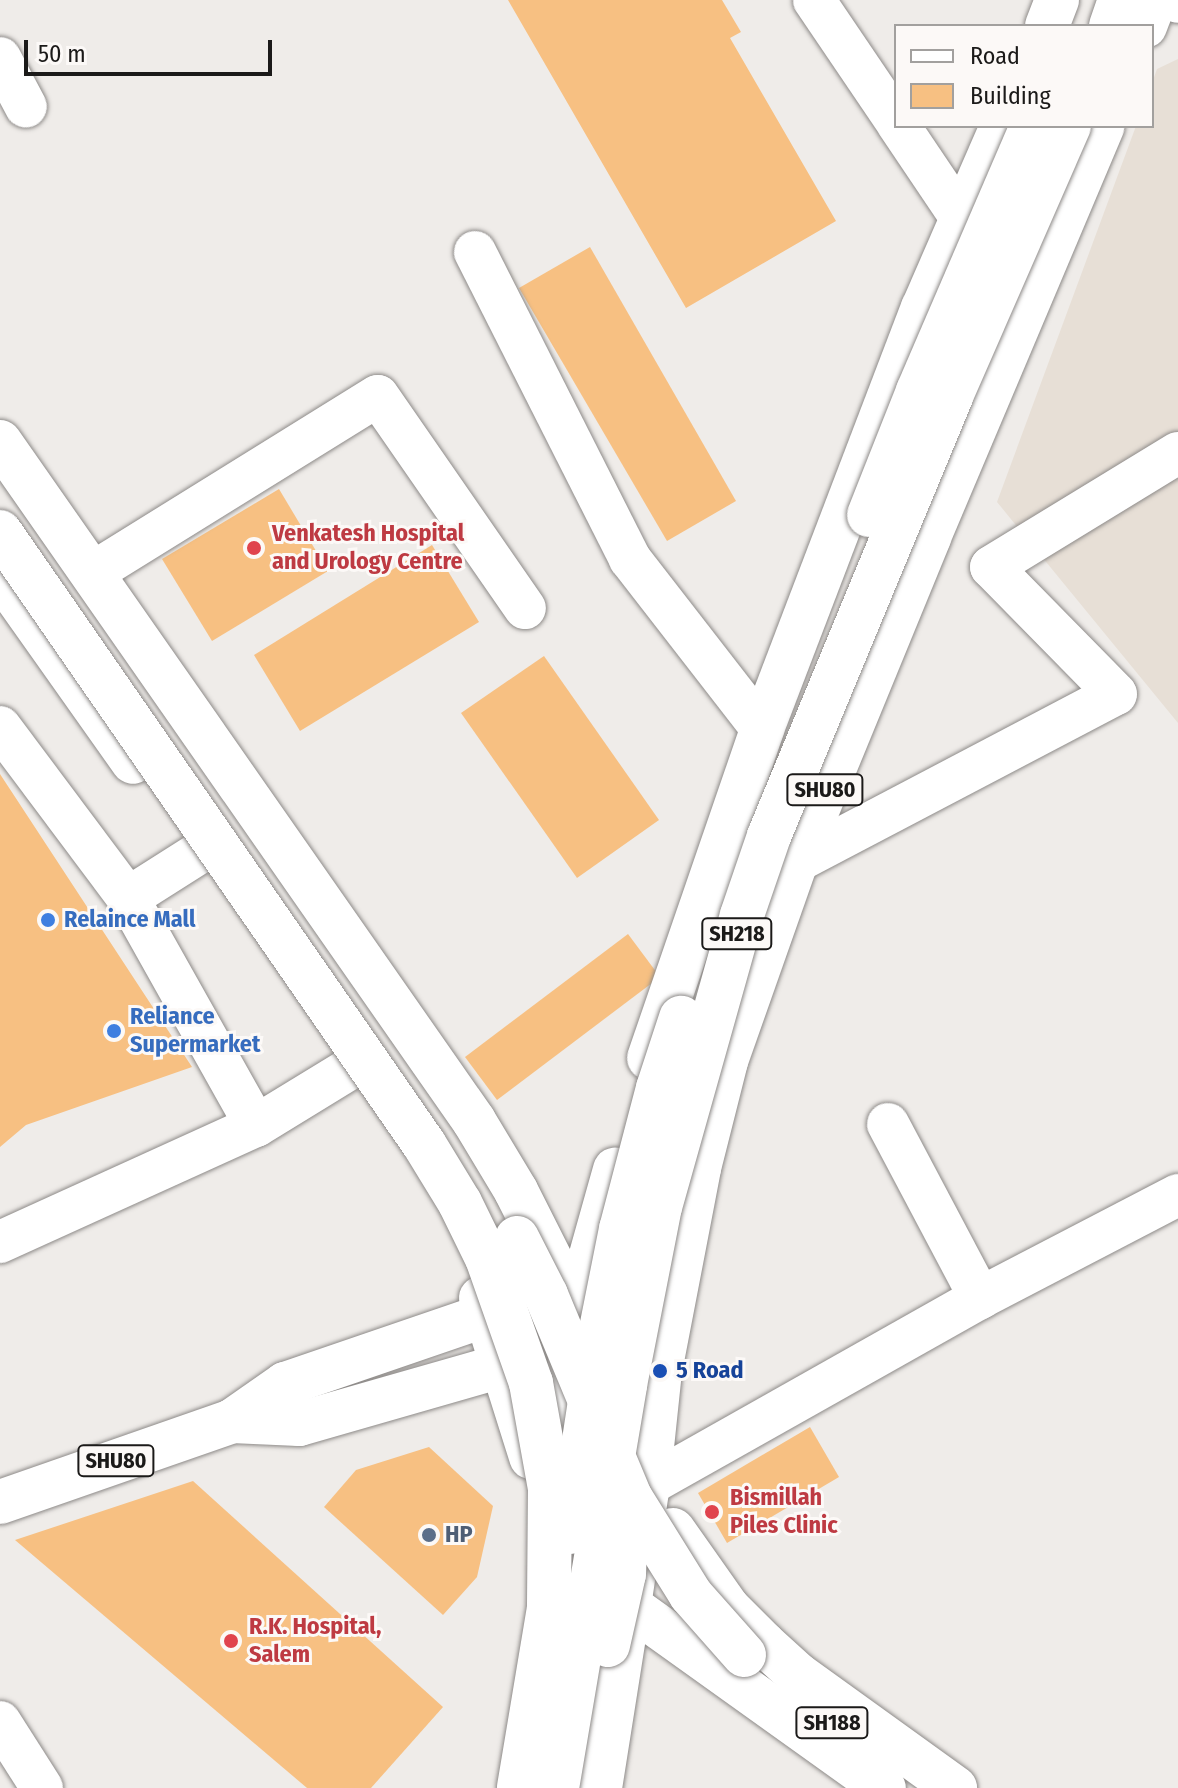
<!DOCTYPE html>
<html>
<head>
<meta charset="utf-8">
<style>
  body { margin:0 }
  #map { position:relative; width:1178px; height:1788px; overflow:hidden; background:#efece9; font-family:"Fira Sans Condensed",sans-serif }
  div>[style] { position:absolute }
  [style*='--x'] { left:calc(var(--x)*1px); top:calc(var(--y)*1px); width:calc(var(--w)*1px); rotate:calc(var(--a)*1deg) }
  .built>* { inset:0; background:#e7dfd6 }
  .building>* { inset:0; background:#f7c082 }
  .roads { filter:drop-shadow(0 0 2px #8d8a88) drop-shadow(0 0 2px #8d8a88) }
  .minor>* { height:42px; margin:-21px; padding:0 21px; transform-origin:21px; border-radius:21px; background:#fff }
  .major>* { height:44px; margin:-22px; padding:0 22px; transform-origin:22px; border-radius:22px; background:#fff }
  .bridges { filter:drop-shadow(0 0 2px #8d8a88) drop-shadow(0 0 2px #8d8a88) }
  .major-bridge>* { height:44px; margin:-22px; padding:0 22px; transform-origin:22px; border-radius:22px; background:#fff }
  .dots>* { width:22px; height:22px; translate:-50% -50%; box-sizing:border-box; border:4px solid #fcf9f7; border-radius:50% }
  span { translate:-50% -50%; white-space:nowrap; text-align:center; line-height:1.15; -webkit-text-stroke:6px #fcf9f7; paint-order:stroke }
  .shield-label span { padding:2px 6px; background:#fcf9f7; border:2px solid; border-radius:6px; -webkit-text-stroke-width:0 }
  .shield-label { font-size:22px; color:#1b1a19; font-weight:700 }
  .health-label { font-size:24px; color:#be3a42; font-weight:700 }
  .left { translate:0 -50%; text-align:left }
  .shop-label { font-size:24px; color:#366cbe; font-weight:700 }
  .transit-label { font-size:24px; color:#164399; font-weight:700 }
  .service-label { font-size:24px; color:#4e5e75; font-weight:700 }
  .legend { position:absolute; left:894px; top:24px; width:260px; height:104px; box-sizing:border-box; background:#fcf9f7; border:2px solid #a2a09e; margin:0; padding:10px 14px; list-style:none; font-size:24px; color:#1b1a19 }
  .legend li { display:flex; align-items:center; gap:16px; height:40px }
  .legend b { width:40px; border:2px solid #a2a09e }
  .scale { position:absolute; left:24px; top:40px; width:248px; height:36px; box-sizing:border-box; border:4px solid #1b1a19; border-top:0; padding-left:10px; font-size:24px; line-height:28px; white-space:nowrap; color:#1b1a19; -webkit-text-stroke:6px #fcf9f7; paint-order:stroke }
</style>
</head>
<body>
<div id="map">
  <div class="built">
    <i style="clip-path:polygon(1178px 59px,1178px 723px,997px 502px,1136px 126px,1152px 126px,1152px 83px,1157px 69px)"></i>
  </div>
  <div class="building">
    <i style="clip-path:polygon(508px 0,722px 0,741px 32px,730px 38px,836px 221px,686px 308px)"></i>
    <i style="clip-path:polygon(590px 247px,736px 501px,667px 541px,519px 288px)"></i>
    <i style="clip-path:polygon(279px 489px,328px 571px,212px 641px,162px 559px)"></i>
    <i style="clip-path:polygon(432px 545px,479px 622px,300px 731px,254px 655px)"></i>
    <i style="clip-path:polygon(544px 656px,659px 820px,577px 878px,461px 713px)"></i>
    <i style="clip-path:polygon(0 774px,192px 1067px,26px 1125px,0 1147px)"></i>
    <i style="clip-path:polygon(628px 934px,660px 977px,497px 1100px,465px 1057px)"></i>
    <i style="clip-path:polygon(810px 1427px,839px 1477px,727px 1543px,698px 1493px)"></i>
    <i style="clip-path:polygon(429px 1447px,493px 1506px,477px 1577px,443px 1615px,324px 1507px,356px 1470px)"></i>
    <i style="clip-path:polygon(193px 1481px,443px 1707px,371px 1788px,307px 1788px,15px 1540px)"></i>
  </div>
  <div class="roads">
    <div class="minor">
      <i style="--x:814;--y:0;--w:146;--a:55.9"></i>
      <i style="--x:1177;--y:0;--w:2;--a:63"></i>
      <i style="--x:0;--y:58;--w:55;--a:62"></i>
      <i style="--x:899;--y:126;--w:111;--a:56"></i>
      <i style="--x:475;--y:252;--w:344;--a:63.2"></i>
      <i style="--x:630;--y:559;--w:215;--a:52.2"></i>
      <i style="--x:92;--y:573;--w:336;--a:-31.8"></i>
      <i style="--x:378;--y:396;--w:258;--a:55.3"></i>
      <i style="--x:0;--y:727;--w:214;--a:53.2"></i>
      <i style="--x:128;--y:898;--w:261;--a:60.7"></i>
      <i style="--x:796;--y:862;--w:361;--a:-27.7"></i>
      <i style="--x:1116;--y:694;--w:178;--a:-134.5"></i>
      <i style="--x:991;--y:567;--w:219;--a:-31.4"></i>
      <i style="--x:128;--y:898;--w:84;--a:-32.4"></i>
      <i style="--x:888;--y:1124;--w:197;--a:62.1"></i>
      <i style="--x:0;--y:1242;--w:281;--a:-24.4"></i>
      <i style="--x:256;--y:1126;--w:109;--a:-31.5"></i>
      <i style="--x:648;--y:1485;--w:381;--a:-29.4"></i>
      <i style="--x:980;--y:1298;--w:223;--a:-27.5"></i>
      <i style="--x:0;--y:1722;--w:78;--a:57.5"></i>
    </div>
    <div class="major">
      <i style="--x:1047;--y:26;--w:28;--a:-69"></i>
      <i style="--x:1111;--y:26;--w:28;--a:-71"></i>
      <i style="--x:1145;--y:26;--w:28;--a:-69"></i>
      <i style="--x:0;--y:442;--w:828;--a:55.08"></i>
      <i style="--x:474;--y:1121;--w:82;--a:59"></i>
      <i style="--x:516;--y:1191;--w:97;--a:63.2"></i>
      <i style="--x:0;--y:574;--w:230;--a:54.7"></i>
      <i style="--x:649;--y:1058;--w:348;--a:-71"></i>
      <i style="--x:762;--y:729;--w:451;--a:-69.1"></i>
      <i style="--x:923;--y:308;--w:198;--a:-66.5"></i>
      <i style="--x:481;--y:1298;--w:167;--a:72.5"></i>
      <i style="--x:232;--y:1421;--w:67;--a:2.6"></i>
      <i style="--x:299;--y:1424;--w:210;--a:-16"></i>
      <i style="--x:556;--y:1491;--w:180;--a:-83.9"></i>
      <i style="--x:575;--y:1312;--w:148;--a:-74.3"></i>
      <i style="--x:0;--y:1502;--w:246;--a:-19.2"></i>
      <i style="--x:232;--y:1421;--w:65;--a:-34.9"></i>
      <i style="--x:285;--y:1384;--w:213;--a:-18.9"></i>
      <i style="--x:673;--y:1530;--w:95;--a:54.8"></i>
      <i style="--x:728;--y:1608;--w:51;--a:45"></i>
      <i style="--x:764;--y:1644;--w:45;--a:42.3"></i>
      <i style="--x:797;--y:1674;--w:195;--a:35.8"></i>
      <i style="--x:613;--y:1588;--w:26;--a:47"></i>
      <i style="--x:631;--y:1607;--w:311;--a:35.6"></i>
      <i style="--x:600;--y:1788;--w:307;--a:-81"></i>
      <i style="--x:648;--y:1485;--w:115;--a:-84"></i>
      <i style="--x:660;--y:1371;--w:207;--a:-79.1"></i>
      <i style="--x:699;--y:1168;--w:110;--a:-75.8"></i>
      <i style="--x:726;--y:1061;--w:211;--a:-70.6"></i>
      <i style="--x:796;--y:862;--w:351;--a:-67.7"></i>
      <i style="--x:929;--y:537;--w:446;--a:-67.1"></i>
    </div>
  </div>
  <div class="bridges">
    <div class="major-bridge">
      <i style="--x:869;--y:515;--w:133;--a:-68.4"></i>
      <i style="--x:918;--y:391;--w:288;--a:-66.7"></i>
      <i style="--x:0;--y:532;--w:745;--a:55.29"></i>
      <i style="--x:424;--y:1144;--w:69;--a:58.6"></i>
      <i style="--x:460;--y:1203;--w:61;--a:63.9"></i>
      <i style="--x:487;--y:1258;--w:133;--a:70.6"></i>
      <i style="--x:531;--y:1383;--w:108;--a:79.8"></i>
      <i style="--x:550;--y:1489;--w:119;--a:90.5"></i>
      <i style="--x:549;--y:1608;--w:182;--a:99.5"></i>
      <i style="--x:517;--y:1238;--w:64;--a:63"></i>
      <i style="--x:546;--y:1295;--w:219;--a:67.4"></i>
      <i style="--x:630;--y:1497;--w:115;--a:58.1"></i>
      <i style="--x:691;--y:1595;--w:80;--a:48.5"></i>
      <i style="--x:570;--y:1532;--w:205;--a:-81.3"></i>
      <i style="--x:601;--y:1329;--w:102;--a:-78.7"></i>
      <i style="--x:621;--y:1229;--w:146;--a:-75.3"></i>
      <i style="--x:658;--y:1088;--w:74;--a:-71.8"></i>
      <i style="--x:608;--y:1645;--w:73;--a:-77.3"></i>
      <i style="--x:624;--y:1574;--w:52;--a:-87.8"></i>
      <i style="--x:626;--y:1522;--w:14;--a:-102"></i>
      <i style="--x:557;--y:1788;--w:409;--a:-80.4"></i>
      <i style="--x:625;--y:1385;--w:181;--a:-78.9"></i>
      <i style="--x:660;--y:1207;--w:303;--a:-74.3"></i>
      <i style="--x:742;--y:915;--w:83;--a:-71.1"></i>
      <i style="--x:769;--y:836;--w:476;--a:-67.5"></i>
      <i style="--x:951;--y:396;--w:295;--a:-66.4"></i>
    </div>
  </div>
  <div class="dots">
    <i style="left:254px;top:548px;background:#e0444e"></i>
    <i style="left:48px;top:920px;background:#3f7fe0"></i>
    <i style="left:114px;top:1031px;background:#3f7fe0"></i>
    <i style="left:660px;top:1371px;background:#1a4fb4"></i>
    <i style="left:712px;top:1512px;background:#e0444e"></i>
    <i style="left:429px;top:1535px;background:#5c6f8a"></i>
    <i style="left:231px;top:1641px;background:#e0444e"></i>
  </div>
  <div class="shield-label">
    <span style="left:825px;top:790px">SHU80</span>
    <span style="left:737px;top:934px">SH218</span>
    <span style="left:116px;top:1461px">SHU80</span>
    <span style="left:832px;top:1723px">SH188</span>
  </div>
  <div class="health-label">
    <span class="left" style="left:272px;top:548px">Venkatesh Hospital<br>and Urology Centre</span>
    <span class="left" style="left:730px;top:1512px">Bismillah<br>Piles Clinic</span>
    <span class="left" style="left:249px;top:1641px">R.K. Hospital,<br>Salem</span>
  </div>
  <div class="shop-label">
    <span class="left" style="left:64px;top:920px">Relaince Mall</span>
    <span class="left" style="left:130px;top:1031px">Reliance<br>Supermarket</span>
  </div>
  <div class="transit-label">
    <span class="left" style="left:676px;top:1371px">5 Road</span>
  </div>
  <div class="service-label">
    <span class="left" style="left:445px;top:1535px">HP</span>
  </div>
  <ul class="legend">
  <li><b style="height:10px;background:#fff"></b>Road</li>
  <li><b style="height:22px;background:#f7c082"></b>Building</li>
  </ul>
  <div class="scale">50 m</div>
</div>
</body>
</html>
